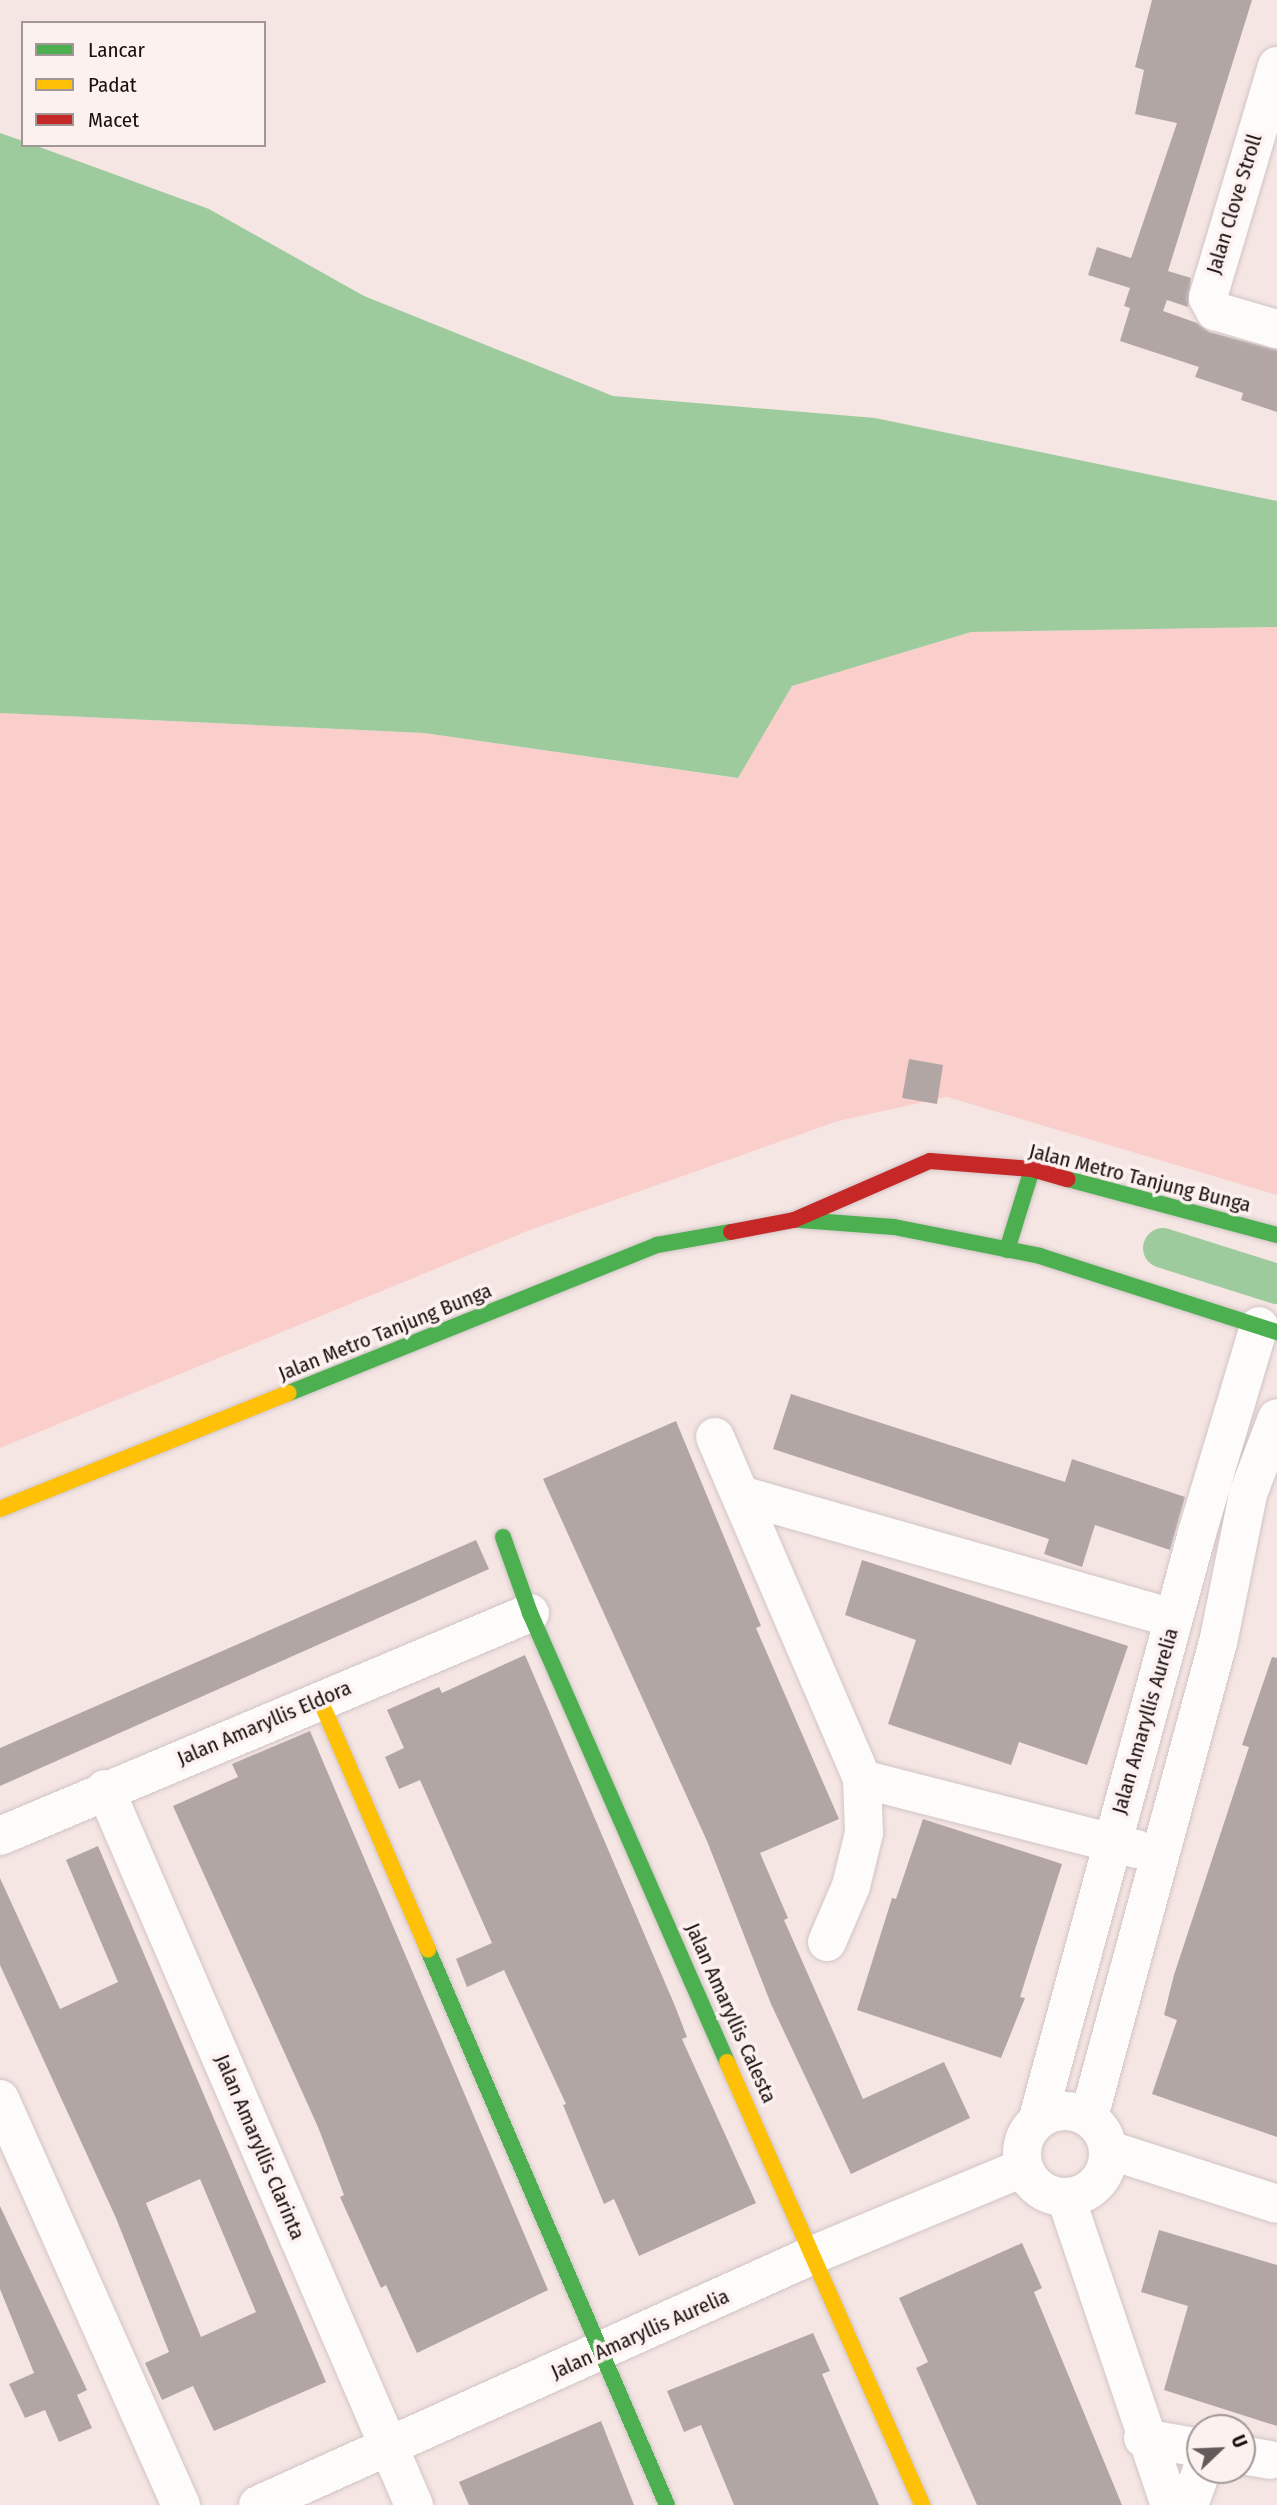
<!DOCTYPE html>
<html>
<head>
<meta charset="utf-8">
<style>
  body { margin:0 }
  #map { position:relative; width:1277px; height:2505px; overflow:hidden; background:#f5e6e4; font-family:"Fira Sans Condensed",sans-serif }
  div>[style] { position:absolute }
  [style*='--x'] { left:calc(var(--x)*1px); top:calc(var(--y)*1px); width:calc(var(--w)*1px); rotate:calc(var(--a)*1deg) }
  .green>* { inset:0; background:#facfcb }
  .water>* { inset:0; background:#9ecb9e }
  .canal>* { height:40px; margin:-20px; padding:0 20px; transform-origin:20px; border-radius:20px; background:#9ecb9e }
  .building>* { inset:0; background:#b2a6a5 }
  .roads { filter:drop-shadow(0 0 2px #d1c5c4) drop-shadow(0 0 2px #d1c5c4) }
  .street>* { height:38px; margin:-19px; padding:0 19px; transform-origin:19px; border-radius:19px; background:#fefbfb }
  .street>.ring { margin:-19px; padding:0; box-sizing:content-box; background:none; border:38px solid #fefbfb; border-radius:50% }
  .fast>* { height:16px; margin:-8px; padding:0 8px; transform-origin:8px; border-radius:8px; background:#4caf50 }
  .slow>* { height:16px; margin:-8px; padding:0 8px; transform-origin:8px; border-radius:8px; background:#ffc107 }
  .jam>* { height:16px; margin:-8px; padding:0 8px; transform-origin:8px; border-radius:8px; background:#c62828 }
  span { translate:-50% -50%; white-space:nowrap; text-align:center; line-height:1.15; -webkit-text-stroke:7px #fdf1f0; paint-order:stroke }
  .street-label { font-size:21px; color:#180f0f }
  .legend { position:absolute; left:21px; top:21px; width:245px; height:126px; box-sizing:border-box; background:#fdf1f0; border:2px solid #a19796; margin:0; padding:9px 12px; list-style:none; font-size:21px; color:#180f0f }
  .legend li { display:flex; align-items:center; gap:14px; height:35px }
  .legend b { width:35px; border:2px solid #a19796 }
  .north { position:absolute; left:1186px; top:2414px; width:70px; height:70px; box-sizing:border-box; background:#fdf1f0; border:2px solid #a19796; border-radius:50%; rotate:67deg; font-size:19px; font-weight:700; line-height:28px; text-align:center; color:#180f0f }
  .north::after { content:''; display:block; margin:auto; width:24px; height:32px; background:#655a5a; clip-path:polygon(50% 0,100% 100%,50% 72%,0 100%) }
</style>
</head>
<body>
<div id="map">
  <div class="green">
    <i style="clip-path:polygon(1277px 627px,1277px 1195px,947px 1097px,838px 1121px,530px 1230px,0 1448px,0 713px,424px 733px,737px 778px,792px 686px,971px 632px)"></i>
  </div>
  <div class="water">
    <i style="clip-path:polygon(0 133px,23px 141px,23px 145px,34px 145px,209px 209px,364px 296px,613px 396px,875px 418px,1277px 501px,1277px 627px,971px 632px,792px 686px,738px 778px,424px 733px,0 713px)"></i>
  </div>
  <div class="canal">
    <i style="--x:1163;--y:1248;--w:120;--a:17.5"></i>
  </div>
  <div class="building">
    <i style="clip-path:polygon(1152px 0,1252px 0,1168px 271px,1191px 278px,1188px 307px,1167px 300px,1163px 311px,1197px 323px,1209px 332px,1277px 350px,1277px 412px,1241px 400px,1243px 393px,1195px 377px,1199px 367px,1120px 341px,1130px 308px,1124px 306px,1130px 288px,1088px 275px,1097px 247px,1131px 258px,1177px 123px,1135px 114px,1144px 70px,1135px 67px)"></i>
    <i style="clip-path:polygon(909px 1059px,943px 1065px,937px 1104px,902px 1098px)"></i>
    <i style="clip-path:polygon(791px 1394px,1065px 1482px,1072px 1459px,1185px 1497px,1170px 1550px,1095px 1525px,1082px 1567px,1044px 1554px,1049px 1539px,773px 1449px)"></i>
    <i style="clip-path:polygon(676px 1421px,761px 1626px,756px 1628px,839px 1819px,760px 1853px,788px 1918px,784px 1920px,863px 2099px,944px 2062px,970px 2118px,851px 2174px,771px 2004px,707px 1841px,543px 1479px)"></i>
    <i style="clip-path:polygon(476px 1540px,489px 1569px,0 1786px,0 1748px)"></i>
    <i style="clip-path:polygon(862px 1560px,1128px 1646px,1087px 1765px,1019px 1742px,1011px 1765px,888px 1724px,916px 1640px,845px 1615px)"></i>
    <i style="clip-path:polygon(525px 1655px,675px 2006px,687px 2037px,682px 2039px,756px 2203px,639px 2256px,614px 2199px,604px 2204px,563px 2105px,566px 2104px,504px 1970px,467px 1987px,456px 1959px,492px 1943px,420px 1780px,399px 1789px,385px 1757px,404px 1748px,387px 1710px,439px 1687px,442px 1693px)"></i>
    <i style="clip-path:polygon(1272px 1657px,1277px 1658px,1277px 2137px,1152px 2094px,1177px 2020px,1164px 2015px,1174px 1975px,1249px 1747px,1242px 1745px)"></i>
    <i style="clip-path:polygon(310px 1731px,548px 2290px,417px 2353px,386px 2285px,381px 2288px,340px 2197px,344px 2195px,318px 2127px,173px 1806px,238px 1777px,232px 1764px)"></i>
    <i style="clip-path:polygon(923px 1819px,1062px 1864px,1020px 1997px,1025px 1998px,1001px 2058px,857px 2010px,892px 1898px,896px 1899px)"></i>
    <i style="clip-path:polygon(evenodd,98px 1846px,326px 2382px,214px 2431px,193px 2386px,162px 2400px,145px 2363px,169px 2352px,116px 2218px,0 1965px,0 1878px,60px 2009px,118px 1982px,66px 1860px,98px 1846px,200px 2179px,256px 2312px,201px 2337px,146px 2203px,200px 2179px)"></i>
    <i style="clip-path:polygon(0 2206px,87px 2390px,77px 2395px,92px 2428px,59px 2442px,45px 2410px,25px 2418px,9px 2384px,34px 2373px,0 2289px)"></i>
    <i style="clip-path:polygon(1159px 2230px,1277px 2265px,1277px 2426px,1164px 2390px,1188px 2306px,1141px 2292px)"></i>
    <i style="clip-path:polygon(1022px 2243px,1042px 2288px,1034px 2292px,1122px 2505px,977px 2505px,916px 2368px,928px 2362px,899px 2298px)"></i>
    <i style="clip-path:polygon(813px 2333px,830px 2371px,822px 2374px,879px 2505px,734px 2505px,701px 2425px,684px 2432px,667px 2391px)"></i>
    <i style="clip-path:polygon(601px 2421px,634px 2505px,469px 2505px,459px 2482px)"></i>
  </div>
  <div class="roads">
    <div class="street">
      <i style="--x:1277;--y:66;--w:242;--a:106.6"></i>
      <i style="--x:1208;--y:298;--w:15;--a:62"></i>
      <i style="--x:1215;--y:311;--w:65;--a:16.2"></i>
      <i style="--x:715;--y:1437;--w:372;--a:66.7"></i>
      <i style="--x:862;--y:1779;--w:284;--a:14.3"></i>
      <i style="--x:744;--y:1496;--w:446;--a:15.9"></i>
      <i style="--x:105;--y:1789;--w:780;--a:66.66"></i>
      <i style="--x:0;--y:1836;--w:575;--a:-22.82"></i>
      <i style="--x:827;--y:1942;--w:61;--a:-66.8"></i>
      <i style="--x:851;--y:1886;--w:55;--a:-76.2"></i>
      <i style="--x:864;--y:1833;--w:54;--a:-92.1"></i>
      <i style="--x:0;--y:2099;--w:445;--a:66"></i>
      <i class="ring" style="left:1022px;top:2111px;width:48px;height:48px"></i>
      <i style="--x:1089;--y:2117;--w:491;--a:-74.8"></i>
      <i style="--x:1218;--y:1643;--w:152;--a:-78.6"></i>
      <i style="--x:1248;--y:1494;--w:81;--a:-69.1"></i>
      <i style="--x:1038;--y:2118;--w:606;--a:-74.79"></i>
      <i style="--x:1197;--y:1533;--w:216;--a:-73.3"></i>
      <i style="--x:1109;--y:2150;--w:176;--a:17.8"></i>
      <i style="--x:1066;--y:2198;--w:324;--a:71.3"></i>
      <i style="--x:1143;--y:2438;--w:58;--a:10"></i>
      <i style="--x:1242;--y:2455;--w:28;--a:10"></i>
      <i style="--x:258;--y:2505;--w:611;--a:-24.26"></i>
      <i style="--x:815;--y:2254;--w:225;--a:-22.5"></i>
      <i style="--x:1189;--y:2505;--w:37;--a:-70"></i>
    </div>
    <div class="fast">
      <i style="--x:1068;--y:1179;--w:216;--a:15"></i>
      <i style="--x:800;--y:1220;--w:94;--a:4.3"></i>
      <i style="--x:894;--y:1227;--w:149;--a:11.2"></i>
      <i style="--x:1040;--y:1256;--w:249;--a:17.8"></i>
      <i style="--x:1007;--y:1250;--w:85;--a:-72.8"></i>
      <i style="--x:289;--y:1393;--w:397;--a:-21.9"></i>
      <i style="--x:657;--y:1245;--w:75;--a:-10"></i>
      <i style="--x:503;--y:1537;--w:81;--a:70.4"></i>
      <i style="--x:530;--y:1613;--w:490;--a:66.3"></i>
      <i style="--x:428;--y:1950;--w:604;--a:66.7"></i>
    </div>
    <div class="slow">
      <i style="--x:0;--y:1509;--w:311;--a:-21.9"></i>
      <i style="--x:320;--y:1700;--w:272;--a:66.6"></i>
      <i style="--x:727;--y:2062;--w:484;--a:66.2"></i>
    </div>
    <div class="jam">
      <i style="--x:731;--y:1232;--w:64;--a:-10.8"></i>
      <i style="--x:794;--y:1220;--w:148;--a:-23.5"></i>
      <i style="--x:930;--y:1161;--w:102;--a:4.5"></i>
      <i style="--x:1032;--y:1169;--w:37;--a:16"></i>
    </div>
  </div>
  <div class="street-label">
    <span style="left:1234px;top:204px;rotate:-73deg">Jalan Clove Stroll</span>
    <span style="left:1140px;top:1178px;rotate:14deg">Jalan Metro Tanjung Bunga</span>
    <span style="left:385px;top:1332px;rotate:-22deg">Jalan Metro Tanjung Bunga</span>
    <span style="left:1145px;top:1721px;rotate:-74deg">Jalan Amaryllis Aurelia</span>
    <span style="left:264px;top:1723px;rotate:-23deg">Jalan Amaryllis Eldora</span>
    <span style="left:731px;top:2013px;rotate:66deg">Jalan Amaryllis Calesta</span>
    <span style="left:260px;top:2147px;rotate:67deg">Jalan Amaryllis Clarinta</span>
    <span style="left:640px;top:2334px;rotate:-24deg">Jalan Amaryllis Aurelia</span>
  </div>
  <ul class="legend">
  <li><b style="height:9px;background:#4caf50"></b>Lancar</li>
  <li><b style="height:9px;background:#ffc107"></b>Padat</li>
  <li><b style="height:9px;background:#c62828"></b>Macet</li>
  </ul>
  <div class="north">U</div>
</div>
</body>
</html>
